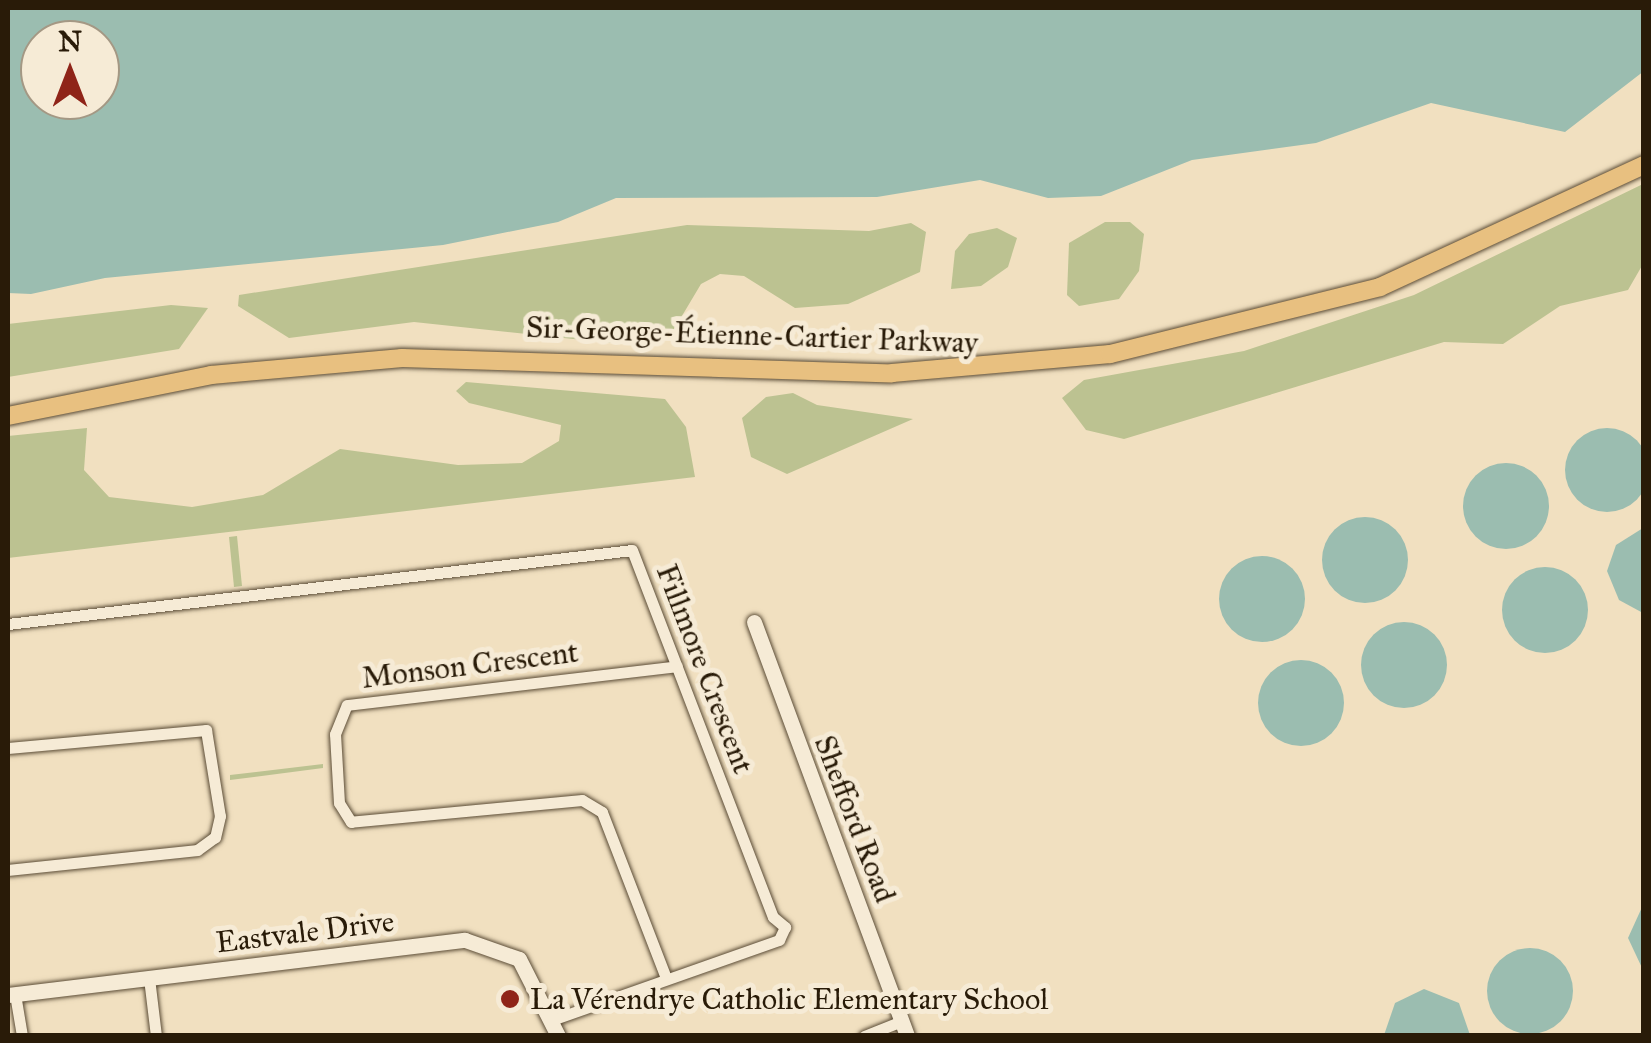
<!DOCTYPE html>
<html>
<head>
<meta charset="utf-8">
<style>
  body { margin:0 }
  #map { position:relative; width:1651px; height:1043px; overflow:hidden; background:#f1e0c0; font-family:"IM FELL Great Primer",serif }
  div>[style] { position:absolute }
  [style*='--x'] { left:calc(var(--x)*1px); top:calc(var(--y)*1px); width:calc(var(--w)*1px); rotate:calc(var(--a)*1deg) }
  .green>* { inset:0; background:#bcc291 }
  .water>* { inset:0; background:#9bbdb0 }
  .round { border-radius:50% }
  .roads { filter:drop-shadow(0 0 2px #5b4c36) drop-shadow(0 0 2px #5b4c36) }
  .street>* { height:11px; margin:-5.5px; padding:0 5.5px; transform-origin:5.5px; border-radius:5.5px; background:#f6ebd6 }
  .secondary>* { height:15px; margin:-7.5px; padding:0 7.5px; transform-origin:7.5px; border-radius:7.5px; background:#f6ebd6 }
  .primary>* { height:18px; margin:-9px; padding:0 9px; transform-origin:9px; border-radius:9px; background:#e8c080 }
  .dots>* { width:28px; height:28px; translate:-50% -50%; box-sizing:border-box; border:5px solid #f6ebd6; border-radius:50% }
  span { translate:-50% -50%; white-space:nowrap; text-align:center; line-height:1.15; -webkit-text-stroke:10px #f6ebd6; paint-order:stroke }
  .street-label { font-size:30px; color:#291b08 }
  .poi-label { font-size:30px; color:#291b08 }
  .left { translate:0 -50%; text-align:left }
  .frame { position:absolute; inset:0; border:10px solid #291b08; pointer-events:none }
  .north { position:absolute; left:20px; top:20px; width:100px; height:100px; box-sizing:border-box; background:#f6ebd6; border:2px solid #a49884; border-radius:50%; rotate:0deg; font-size:28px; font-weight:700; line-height:40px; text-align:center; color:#291b08 }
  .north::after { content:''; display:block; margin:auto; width:35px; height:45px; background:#8f2418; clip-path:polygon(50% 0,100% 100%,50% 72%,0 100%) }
</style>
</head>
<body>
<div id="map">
  <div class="green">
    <i style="clip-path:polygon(1643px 184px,1643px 264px,1628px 290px,1560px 306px,1503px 344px,1444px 342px,1124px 439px,1086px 430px,1062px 398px,1084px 380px,1244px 351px,1414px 295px)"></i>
    <i style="clip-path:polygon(1105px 222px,1130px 222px,1144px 234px,1139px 271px,1119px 299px,1079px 306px,1067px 295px,1069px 243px)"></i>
    <i style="clip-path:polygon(911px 223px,926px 232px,920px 272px,848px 304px,795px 308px,744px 276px,720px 274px,701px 284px,673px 331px,620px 344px,414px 322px,289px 338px,238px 306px,239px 295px,687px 225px,869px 231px)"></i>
    <i style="clip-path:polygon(997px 228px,1017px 238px,1008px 267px,981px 286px,951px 289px,955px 251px,969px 234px)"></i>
    <i style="clip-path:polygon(171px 305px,208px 308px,179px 349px,8px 377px,8px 324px)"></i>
    <i style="clip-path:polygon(466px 382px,665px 399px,686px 427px,695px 477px,8px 558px,8px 436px,87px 428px,84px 470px,109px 497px,192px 507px,263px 495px,340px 449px,458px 465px,522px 463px,559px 441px,561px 425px,469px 403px,456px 391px)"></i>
    <i style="clip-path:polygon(793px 393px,817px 405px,913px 419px,787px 474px,751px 457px,742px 418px,766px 397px)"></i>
    <i style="clip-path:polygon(237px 536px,242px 586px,234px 587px,229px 537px)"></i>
    <i style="clip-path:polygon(323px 764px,323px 768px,230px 780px,230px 775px)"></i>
  </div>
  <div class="water">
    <i style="clip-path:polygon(evenodd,8px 8px,1643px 8px,1644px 71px,1565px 132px,1431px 103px,1316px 143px,1192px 160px,1101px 196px,1048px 198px,980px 180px,877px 197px,616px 198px,558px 222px,443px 245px,105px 278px,31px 294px,8px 293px,8px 8px,100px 40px,100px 100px,40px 100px,40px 40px,100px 40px)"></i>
    <i class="round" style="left:1565px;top:428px;width:84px;height:84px"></i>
    <i class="round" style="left:1463px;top:463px;width:86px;height:86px"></i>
    <i class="round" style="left:1322px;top:517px;width:86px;height:86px"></i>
    <i style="clip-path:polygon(1643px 528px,1643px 613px,1619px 600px,1607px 571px,1616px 545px)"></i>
    <i class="round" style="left:1219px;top:556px;width:86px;height:86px"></i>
    <i class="round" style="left:1502px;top:567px;width:86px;height:86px"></i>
    <i class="round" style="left:1361px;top:622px;width:86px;height:86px"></i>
    <i class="round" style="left:1258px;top:660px;width:86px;height:86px"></i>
    <i style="clip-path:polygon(1643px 905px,1643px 970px,1628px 938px)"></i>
    <i class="round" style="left:1487px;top:948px;width:86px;height:86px"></i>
    <i style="clip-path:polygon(1424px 989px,1459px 1003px,1470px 1035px,1384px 1035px,1395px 1003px)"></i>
  </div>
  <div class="roads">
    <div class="street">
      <i style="--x:8;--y:624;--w:628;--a:-6.76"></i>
      <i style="--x:632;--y:550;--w:393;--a:69"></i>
      <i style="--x:773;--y:917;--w:16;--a:40"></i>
      <i style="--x:785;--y:927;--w:14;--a:115"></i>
      <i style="--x:779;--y:940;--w:241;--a:160.6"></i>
      <i style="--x:8;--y:748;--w:199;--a:-5.2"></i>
      <i style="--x:206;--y:730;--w:87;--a:80.8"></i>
      <i style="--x:220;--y:816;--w:22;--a:103"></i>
      <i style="--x:215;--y:837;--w:22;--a:144"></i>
      <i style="--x:197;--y:850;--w:190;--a:174"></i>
      <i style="--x:149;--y:978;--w:58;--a:83.1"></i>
      <i style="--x:666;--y:978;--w:178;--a:-111.1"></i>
      <i style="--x:602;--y:812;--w:23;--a:-149"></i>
      <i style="--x:582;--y:800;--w:232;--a:174.6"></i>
      <i style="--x:351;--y:822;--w:22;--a:-122"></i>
      <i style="--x:339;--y:803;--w:69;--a:-93.3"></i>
      <i style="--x:335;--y:734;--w:31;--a:-68"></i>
      <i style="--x:347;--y:705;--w:332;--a:-6.7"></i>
      <i style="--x:15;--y:994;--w:43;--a:80.5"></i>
      <i style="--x:864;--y:1036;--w:41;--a:-21.5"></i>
    </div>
    <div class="secondary">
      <i style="--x:754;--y:622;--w:441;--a:69.7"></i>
      <i style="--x:8;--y:995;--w:460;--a:-6.9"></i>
      <i style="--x:465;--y:940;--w:57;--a:19.4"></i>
      <i style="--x:519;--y:959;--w:86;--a:63.1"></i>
    </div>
    <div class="primary">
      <i style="--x:8;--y:416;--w:207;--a:-11.4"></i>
      <i style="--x:211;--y:375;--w:192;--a:-5.1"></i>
      <i style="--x:402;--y:358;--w:490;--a:1.8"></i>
      <i style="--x:892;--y:373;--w:219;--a:-5"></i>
      <i style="--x:1110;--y:354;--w:278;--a:-13.9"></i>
      <i style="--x:1380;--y:287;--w:291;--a:-24.8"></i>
    </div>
  </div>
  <div class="dots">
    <i style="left:510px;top:999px;background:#8f2418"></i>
  </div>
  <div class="street-label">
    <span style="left:752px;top:335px;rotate:2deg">Sir-George-Étienne-Cartier Parkway</span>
    <span style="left:470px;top:665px;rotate:-7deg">Monson Crescent</span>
    <span style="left:705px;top:669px;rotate:69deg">Fillmore Crescent</span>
    <span style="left:855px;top:819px;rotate:69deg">Shefford Road</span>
    <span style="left:305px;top:932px;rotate:-7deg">Eastvale Drive</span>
  </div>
  <div class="poi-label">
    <span class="left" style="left:530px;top:999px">La Vérendrye Catholic Elementary School</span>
  </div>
  <div class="frame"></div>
  <div class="north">N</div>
</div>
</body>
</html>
